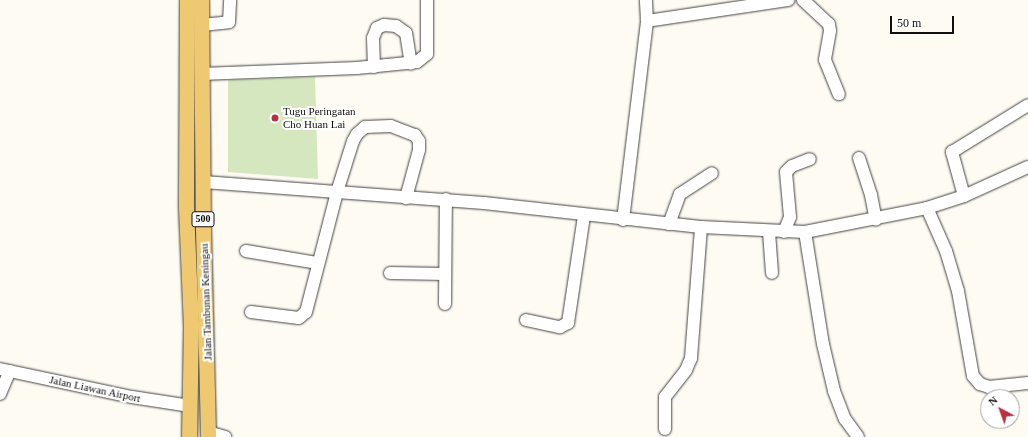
<!DOCTYPE html>
<html>
<head>
<meta charset="utf-8">
<style>
  body { margin:0 }
  #map { position:relative; width:1028px; height:437px; overflow:hidden; background:#fefbf2; font-family:"Times New Roman",serif }
  div>[style] { position:absolute }
  [style*='--x'] { left:calc(var(--x)*1px); top:calc(var(--y)*1px); width:calc(var(--w)*1px); rotate:calc(var(--a)*1deg) }
  .green>* { inset:0; background:#d5e7be }
  .roads { filter:drop-shadow(0 0 1px #424242) drop-shadow(0 0 1px #424242) }
  .minor>* { height:12px; margin:-6px; padding:0 6px; transform-origin:6px; border-radius:6px; background:#fff }
  .major>* { height:15px; margin:-7.5px; padding:0 7.5px; transform-origin:7.5px; border-radius:7.5px; background:#eec972 }
  .dots>* { width:11px; height:11px; translate:-50% -50%; box-sizing:border-box; border:2px solid #fff; border-radius:50% }
  span { translate:-50% -50%; white-space:nowrap; text-align:center; line-height:1.15; -webkit-text-stroke:4px #fff; paint-order:stroke }
  .shield-label span { padding:1px 3px; background:#fff; border:1px solid; border-radius:3px; -webkit-text-stroke-width:0 }
  .shield-label { font-size:10px; color:#0f0f0f; font-weight:700 }
  .poi-label { font-size:11px; color:#0f0f0f }
  .left { translate:0 -50%; text-align:left }
  .street-label { font-size:11px; color:#0f0f0f }
  .north { position:absolute; left:980px; top:389px; width:40px; height:40px; box-sizing:border-box; background:#fff; border:1px solid #9f9f9f; border-radius:50%; rotate:319deg; font-size:11px; font-weight:700; line-height:16px; text-align:center; color:#0f0f0f }
  .north::after { content:''; display:block; margin:auto; width:14px; height:18px; background:#b6313e; clip-path:polygon(50% 0,100% 100%,50% 72%,0 100%) }
  .scale { position:absolute; left:890px; top:16px; width:64px; height:18px; box-sizing:border-box; border:2px solid #0f0f0f; border-top:0; padding-left:5px; font-size:12px; line-height:14px; white-space:nowrap; color:#0f0f0f; -webkit-text-stroke:3px #fff; paint-order:stroke }
</style>
</head>
<body>
<div id="map">
  <div class="green">
    <i style="clip-path:polygon(315px 77px,318px 179px,228px 172px,228px 80px)"></i>
  </div>
  <div class="roads">
    <div class="minor">
      <i style="--x:803;--y:0;--w:35;--a:43"></i>
      <i style="--x:829;--y:24;--w:7;--a:82"></i>
      <i style="--x:830;--y:31;--w:29;--a:100"></i>
      <i style="--x:825;--y:60;--w:37;--a:68"></i>
      <i style="--x:647;--y:21;--w:143;--a:-8.5"></i>
      <i style="--x:202;--y:25;--w:27;--a:-6"></i>
      <i style="--x:229;--y:22;--w:22;--a:-87"></i>
      <i style="--x:374;--y:67;--w:29;--a:-92"></i>
      <i style="--x:373;--y:38;--w:11;--a:-68"></i>
      <i style="--x:377;--y:28;--w:8;--a:-23"></i>
      <i style="--x:384;--y:25;--w:12;--a:5"></i>
      <i style="--x:396;--y:26;--w:12;--a:35"></i>
      <i style="--x:406;--y:33;--w:31;--a:81"></i>
      <i style="--x:201;--y:74;--w:156;--a:-2.2"></i>
      <i style="--x:357;--y:68;--w:60;--a:-5.7"></i>
      <i style="--x:417;--y:62;--w:13;--a:-39"></i>
      <i style="--x:427;--y:54;--w:54;--a:-90"></i>
      <i style="--x:859;--y:158;--w:39;--a:72"></i>
      <i style="--x:871;--y:195;--w:25;--a:79"></i>
      <i style="--x:203;--y:182;--w:282;--a:4.3"></i>
      <i style="--x:484;--y:203;--w:218;--a:6.3"></i>
      <i style="--x:701;--y:227;--w:104;--a:2.8"></i>
      <i style="--x:805;--y:232;--w:124;--a:-11.1"></i>
      <i style="--x:927;--y:208;--w:39;--a:-18"></i>
      <i style="--x:964;--y:196;--w:70;--a:-24.4"></i>
      <i style="--x:964;--y:196;--w:46;--a:-105.3"></i>
      <i style="--x:952;--y:152;--w:89;--a:-31.7"></i>
      <i style="--x:927;--y:208;--w:47;--a:66.2"></i>
      <i style="--x:946;--y:251;--w:42;--a:73.3"></i>
      <i style="--x:958;--y:291;--w:86;--a:80"></i>
      <i style="--x:973;--y:376;--w:11;--a:49"></i>
      <i style="--x:980;--y:384;--w:9;--a:18"></i>
      <i style="--x:989;--y:387;--w:39;--a:-6"></i>
      <i style="--x:623;--y:220;--w:200;--a:-83.1"></i>
      <i style="--x:647;--y:21;--w:21;--a:-93"></i>
      <i style="--x:669;--y:224;--w:32;--a:-70"></i>
      <i style="--x:680;--y:194;--w:38;--a:-33"></i>
      <i style="--x:769;--y:232;--w:41;--a:85.8"></i>
      <i style="--x:784;--y:232;--w:16;--a:-68"></i>
      <i style="--x:790;--y:217;--w:45;--a:-95.1"></i>
      <i style="--x:786;--y:172;--w:8;--a:-45"></i>
      <i style="--x:792;--y:166;--w:19;--a:-21"></i>
      <i style="--x:805;--y:232;--w:113;--a:80.9"></i>
      <i style="--x:823;--y:344;--w:48;--a:76.8"></i>
      <i style="--x:834;--y:391;--w:30;--a:69"></i>
      <i style="--x:845;--y:419;--w:22;--a:54"></i>
      <i style="--x:246;--y:251;--w:73;--a:9.5"></i>
      <i style="--x:390;--y:273;--w:55;--a:1"></i>
      <i style="--x:445;--y:304;--w:105;--a:-89.5"></i>
      <i style="--x:251;--y:312;--w:48;--a:7.1"></i>
      <i style="--x:299;--y:318;--w:9;--a:-41"></i>
      <i style="--x:306;--y:312;--w:124;--a:-75.5"></i>
      <i style="--x:337;--y:192;--w:53;--a:-72.6"></i>
      <i style="--x:353;--y:141;--w:8;--a:-60"></i>
      <i style="--x:357;--y:134;--w:11;--a:-41"></i>
      <i style="--x:365;--y:127;--w:26;--a:-2"></i>
      <i style="--x:391;--y:126;--w:26;--a:21"></i>
      <i style="--x:415;--y:135;--w:7;--a:56"></i>
      <i style="--x:419;--y:141;--w:9;--a:90"></i>
      <i style="--x:419;--y:150;--w:50;--a:105.2"></i>
      <i style="--x:526;--y:320;--w:35;--a:12"></i>
      <i style="--x:560;--y:327;--w:9;--a:-27"></i>
      <i style="--x:568;--y:323;--w:108;--a:-81.5"></i>
      <i style="--x:0;--y:369;--w:135;--a:12"></i>
      <i style="--x:132;--y:397;--w:59;--a:8.8"></i>
      <i style="--x:0;--y:394;--w:25;--a:-67"></i>
      <i style="--x:665;--y:429;--w:32;--a:-90"></i>
      <i style="--x:665;--y:397;--w:34;--a:-52"></i>
      <i style="--x:686;--y:370;--w:13;--a:-67"></i>
      <i style="--x:691;--y:358;--w:131;--a:-85.6"></i>
      <i style="--x:208;--y:432;--w:18;--a:16"></i>
    </div>
    <div class="major">
      <i style="--x:187;--y:0;--w:208;--a:90.3"></i>
      <i style="--x:186;--y:208;--w:117;--a:87.6"></i>
      <i style="--x:191;--y:325;--w:112;--a:91"></i>
      <i style="--x:201;--y:0;--w:229;--a:89.5"></i>
      <i style="--x:203;--y:229;--w:208;--a:88.6"></i>
    </div>
  </div>
  <div class="dots">
    <i style="left:275px;top:118px;background:#b6313e"></i>
  </div>
  <div class="shield-label">
    <span style="left:203px;top:219px">500</span>
  </div>
  <div class="poi-label">
    <span class="left" style="left:283px;top:118px">Tugu Peringatan<br>Cho Huan Lai</span>
  </div>
  <div class="street-label">
    <span style="left:206px;top:302px;rotate:-92deg">Jalan Tambunan Keningau</span>
    <span style="left:95px;top:389px;rotate:12deg">Jalan Liawan Airport</span>
  </div>
  <div class="north">N</div>
  <div class="scale">50 m</div>
</div>
</body>
</html>
